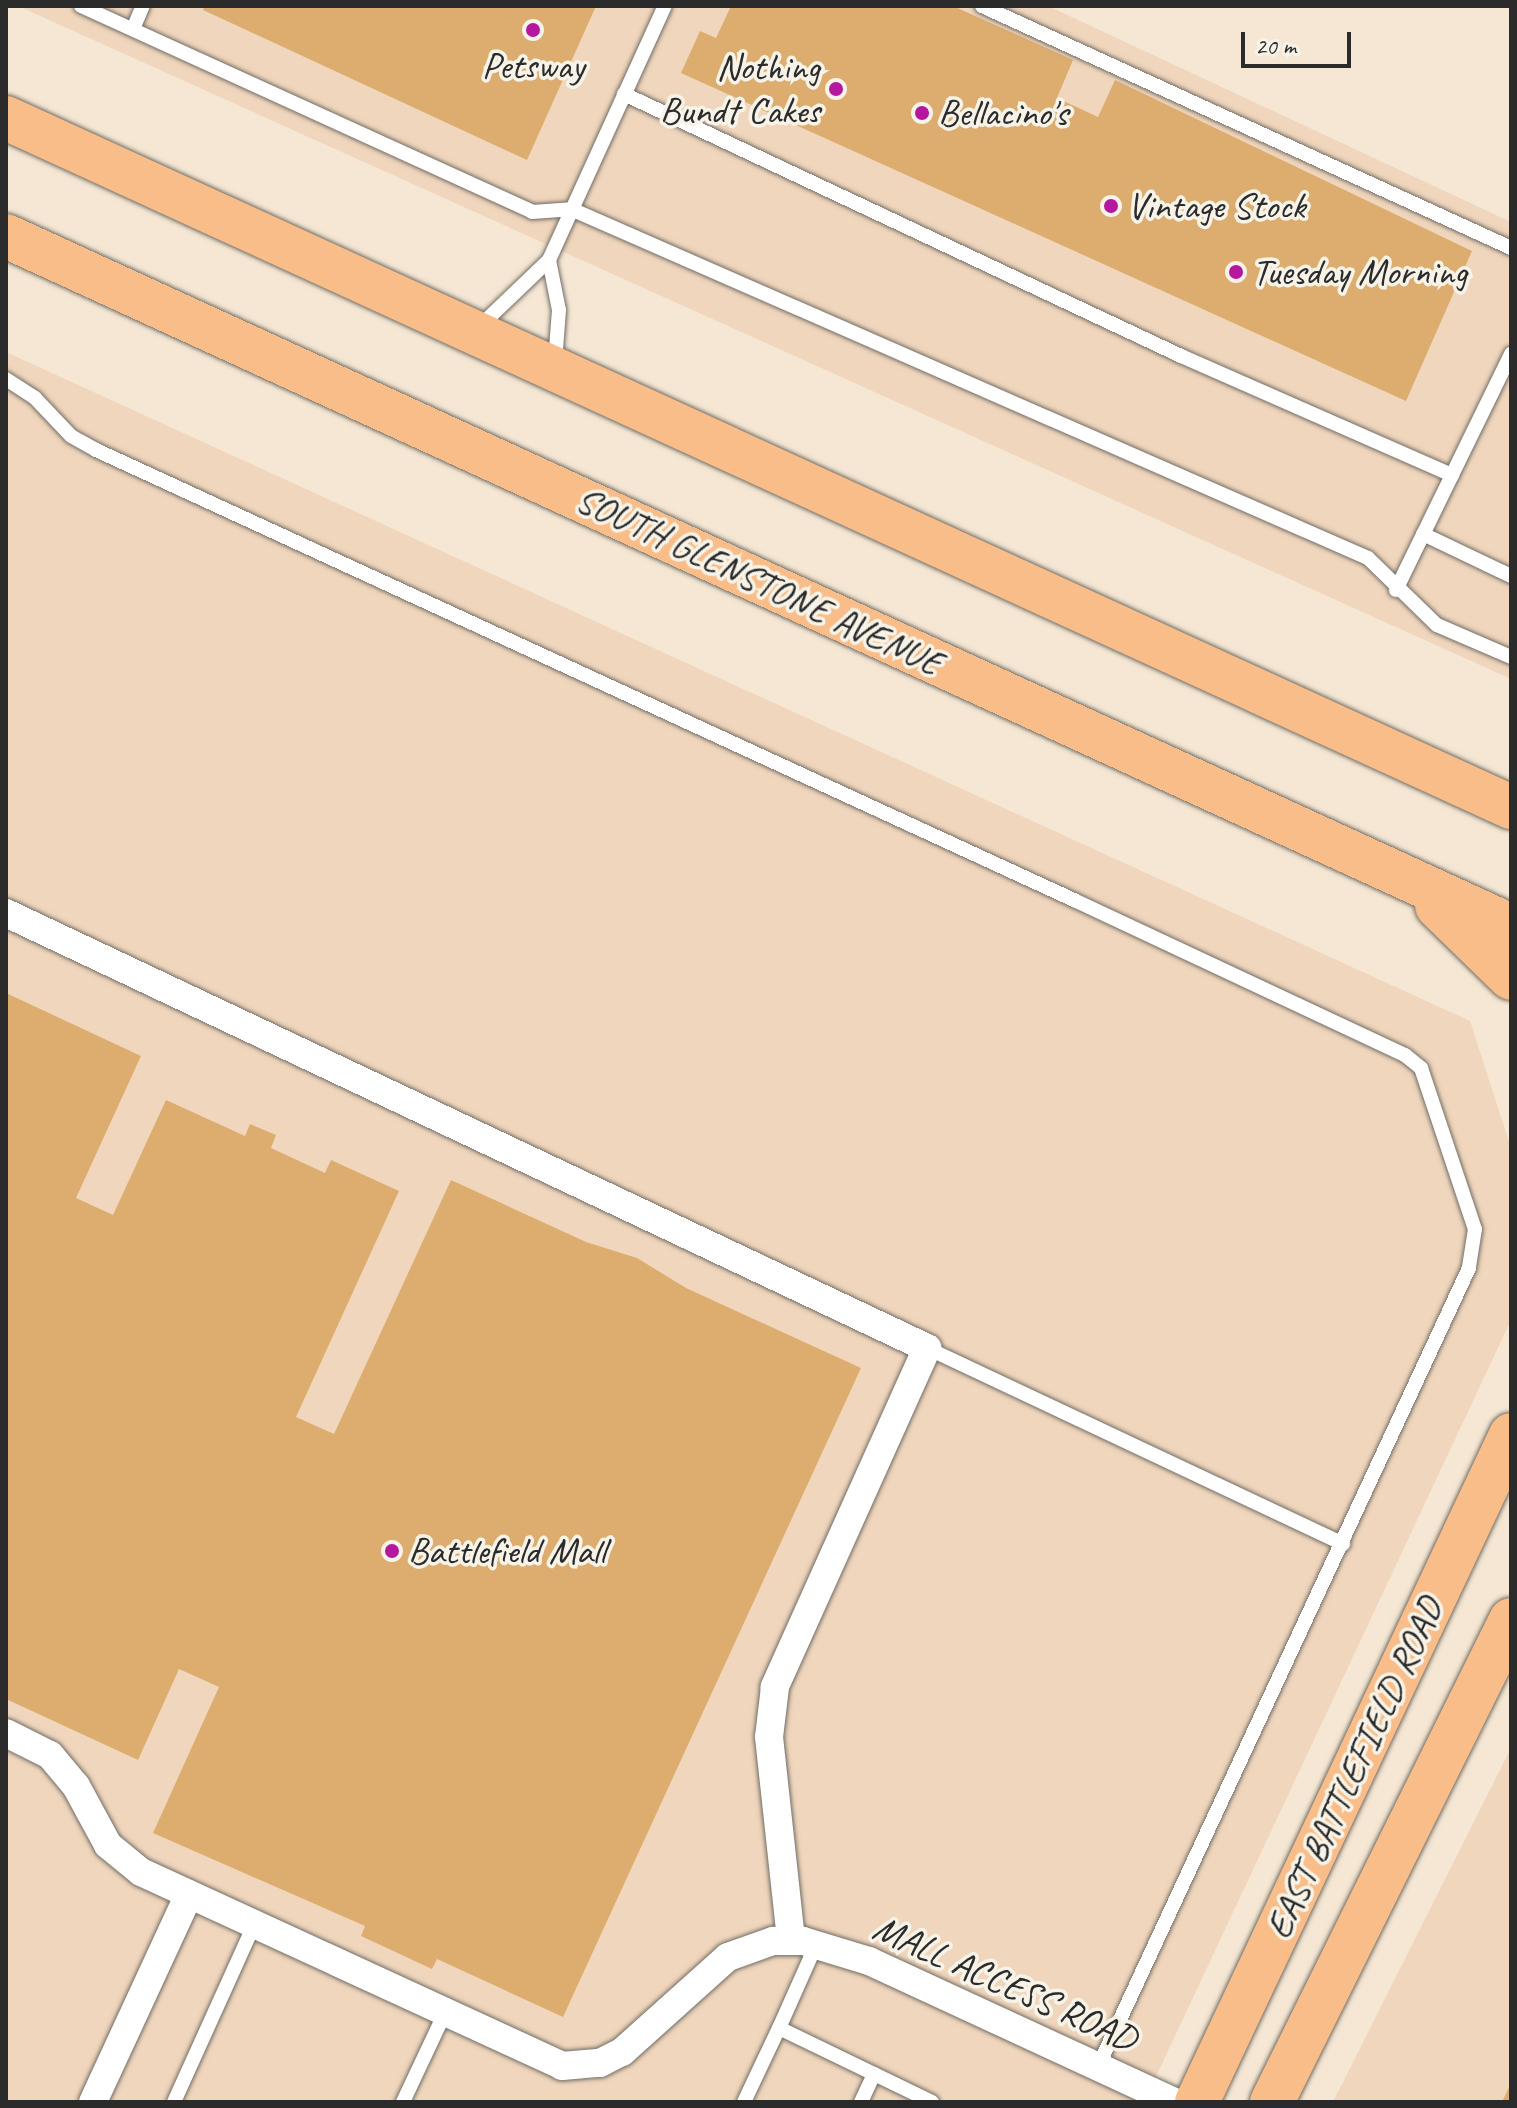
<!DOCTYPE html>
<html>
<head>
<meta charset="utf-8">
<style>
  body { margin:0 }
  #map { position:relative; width:1517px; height:2108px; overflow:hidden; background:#f5e7d3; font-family:Caveat,sans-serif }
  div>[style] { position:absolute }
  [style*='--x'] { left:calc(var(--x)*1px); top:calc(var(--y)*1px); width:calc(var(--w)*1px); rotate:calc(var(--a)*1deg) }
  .built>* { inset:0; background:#f0d6bc }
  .building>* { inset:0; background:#ddad70 }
  .roads { filter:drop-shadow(0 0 2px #726d66) drop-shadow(0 0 2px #726d66) }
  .service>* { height:14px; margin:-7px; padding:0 7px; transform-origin:7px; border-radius:7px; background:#fff }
  .minor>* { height:28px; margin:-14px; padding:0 14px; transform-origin:14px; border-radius:14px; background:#fff }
  .primary>* { height:44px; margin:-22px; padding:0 22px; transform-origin:22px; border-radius:22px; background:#f8bd89 }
  .dots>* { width:22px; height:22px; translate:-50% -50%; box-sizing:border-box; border:4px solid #f7f3e8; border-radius:50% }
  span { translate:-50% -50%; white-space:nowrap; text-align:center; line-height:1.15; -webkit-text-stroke:7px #f7f3e8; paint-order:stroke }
  .poi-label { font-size:38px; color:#2b2b2b }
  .right { translate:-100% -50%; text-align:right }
  .left { translate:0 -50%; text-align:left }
  .street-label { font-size:38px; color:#2b2b2b }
  .frame { position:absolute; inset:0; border:8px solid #2b2b2b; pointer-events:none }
  .scale { position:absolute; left:1241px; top:32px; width:110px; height:36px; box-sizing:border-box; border:4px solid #2b2b2b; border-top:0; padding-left:10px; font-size:24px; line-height:28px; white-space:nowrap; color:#2b2b2b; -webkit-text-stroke:6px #f7f3e8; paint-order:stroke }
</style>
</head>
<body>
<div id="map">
  <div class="built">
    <i style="clip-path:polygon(18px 6px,1048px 6px,1511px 222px,1511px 679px)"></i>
    <i style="clip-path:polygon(6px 352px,1470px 1021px,1511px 1148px,1511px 1320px,1144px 2102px,6px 2102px)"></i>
    <i style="clip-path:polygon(1511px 1748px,1511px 2102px,1333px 2102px,1432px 1905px)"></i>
  </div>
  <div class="building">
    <i style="clip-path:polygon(205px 6px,596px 6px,527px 160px,203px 10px)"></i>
    <i style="clip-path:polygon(731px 6px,953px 6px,1073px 60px,1057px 98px,1098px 117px,1115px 80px,1472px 251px,1406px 401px,681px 73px,700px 31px,716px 38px)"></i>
    <i style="clip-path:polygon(6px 993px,141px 1056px,76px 1198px,113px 1215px,166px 1100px,245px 1136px,250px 1124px,276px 1135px,271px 1148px,325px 1173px,331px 1160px,399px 1191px,296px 1417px,334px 1434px,451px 1180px,586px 1242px,637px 1258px,686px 1288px,861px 1368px,563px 2017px,437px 1959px,432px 1969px,361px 1936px,365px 1926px,153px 1833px,219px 1687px,179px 1669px,138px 1760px,6px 1699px)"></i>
    <i style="clip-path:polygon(1511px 2083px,1511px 2102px,1502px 2102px)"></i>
  </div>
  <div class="roads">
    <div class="service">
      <i style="--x:81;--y:6;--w:496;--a:24.5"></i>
      <i style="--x:532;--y:212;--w:39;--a:-4"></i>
      <i style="--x:571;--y:209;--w:870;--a:23.65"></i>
      <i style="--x:1368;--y:558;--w:96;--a:44.2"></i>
      <i style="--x:1437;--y:625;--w:81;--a:23.4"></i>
      <i style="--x:982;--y:6;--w:582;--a:24.58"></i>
      <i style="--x:133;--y:29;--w:25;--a:-67"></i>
      <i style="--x:624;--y:94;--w:616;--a:25.19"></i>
      <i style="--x:1181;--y:356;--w:296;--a:23.7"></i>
      <i style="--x:1452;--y:475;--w:128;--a:116"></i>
      <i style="--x:549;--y:260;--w:51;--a:78.7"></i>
      <i style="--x:559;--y:310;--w:52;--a:94.4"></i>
      <i style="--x:479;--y:327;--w:97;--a:-43.7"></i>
      <i style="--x:549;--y:260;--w:279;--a:-65.5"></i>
      <i style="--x:6;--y:379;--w:35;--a:33"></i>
      <i style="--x:35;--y:398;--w:52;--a:46.5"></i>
      <i style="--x:71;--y:436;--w:29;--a:29"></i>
      <i style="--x:96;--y:450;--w:1077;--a:24.71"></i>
      <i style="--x:1074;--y:900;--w:365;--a:25.1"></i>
      <i style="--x:1405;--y:1055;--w:21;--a:39"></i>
      <i style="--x:1421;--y:1068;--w:170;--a:71.5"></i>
      <i style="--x:1475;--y:1229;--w:39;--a:99"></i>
      <i style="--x:1469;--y:1268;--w:881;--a:114.91"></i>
      <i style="--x:1452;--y:475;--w:135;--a:-64"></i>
      <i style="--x:1423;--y:534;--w:98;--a:25.5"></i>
      <i style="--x:927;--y:1348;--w:460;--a:25.2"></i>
      <i style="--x:816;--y:1945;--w:91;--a:114"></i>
      <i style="--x:779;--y:2028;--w:170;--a:25.8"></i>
      <i style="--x:174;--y:2102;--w:194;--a:-65.7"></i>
      <i style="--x:403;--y:2102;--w:96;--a:-64.8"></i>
      <i style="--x:744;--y:2102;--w:82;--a:-64.7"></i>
      <i style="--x:861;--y:2102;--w:31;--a:-65"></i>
    </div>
    <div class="minor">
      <i style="--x:6;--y:913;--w:1019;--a:25.28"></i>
      <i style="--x:927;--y:1348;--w:372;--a:114.2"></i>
      <i style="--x:775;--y:1687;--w:50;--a:96.8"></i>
      <i style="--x:769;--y:1737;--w:205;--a:83.8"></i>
      <i style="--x:6;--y:1733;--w:49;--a:26.6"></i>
      <i style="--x:50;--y:1755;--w:40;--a:50"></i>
      <i style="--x:76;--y:1786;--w:67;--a:61.5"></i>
      <i style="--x:108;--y:1845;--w:43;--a:39.3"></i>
      <i style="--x:141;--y:1872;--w:464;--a:24.7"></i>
      <i style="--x:562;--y:2066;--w:38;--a:-5"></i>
      <i style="--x:600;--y:2063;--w:25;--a:-27"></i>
      <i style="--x:622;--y:2052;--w:142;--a:-41.9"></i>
      <i style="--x:728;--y:1957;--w:48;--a:-19.6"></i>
      <i style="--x:773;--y:1941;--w:30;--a:0"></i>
      <i style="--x:803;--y:1941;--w:69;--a:16.9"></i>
      <i style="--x:869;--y:1961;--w:336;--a:24.8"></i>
      <i style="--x:93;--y:2102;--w:229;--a:-65.2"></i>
    </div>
    <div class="primary">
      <i style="--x:6;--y:118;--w:1655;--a:24.6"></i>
      <i style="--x:6;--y:236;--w:1656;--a:24.63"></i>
      <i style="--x:1437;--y:906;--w:103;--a:44.2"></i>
      <i style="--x:1197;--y:2102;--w:737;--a:-64.79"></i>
      <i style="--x:1272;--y:2102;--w:538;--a:-63.63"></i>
    </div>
  </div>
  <div class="dots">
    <i style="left:533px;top:30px;background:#b5179e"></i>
    <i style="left:836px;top:89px;background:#b5179e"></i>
    <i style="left:922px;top:113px;background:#b5179e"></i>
    <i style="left:1111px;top:206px;background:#b5179e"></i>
    <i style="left:1236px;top:272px;background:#b5179e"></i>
    <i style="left:392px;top:1551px;background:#b5179e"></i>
  </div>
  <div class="poi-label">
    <span style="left:533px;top:66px">Petsway</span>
    <span class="right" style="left:820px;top:89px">Nothing<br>Bundt Cakes</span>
    <span class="left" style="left:938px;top:113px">Bellacino's</span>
    <span class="left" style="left:1127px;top:206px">Vintage Stock</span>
    <span class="left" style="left:1252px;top:272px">Tuesday Morning</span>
    <span class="left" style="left:408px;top:1551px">Battlefield Mall</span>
  </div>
  <div class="street-label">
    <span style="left:759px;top:581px;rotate:25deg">SOUTH GLENSTONE AVENUE</span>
    <span style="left:1354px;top:1768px;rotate:-65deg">EAST BATTLEFIELD ROAD</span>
    <span style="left:1005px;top:1983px;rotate:24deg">MALL ACCESS ROAD</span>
  </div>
  <div class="frame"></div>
  <div class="scale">20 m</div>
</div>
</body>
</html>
